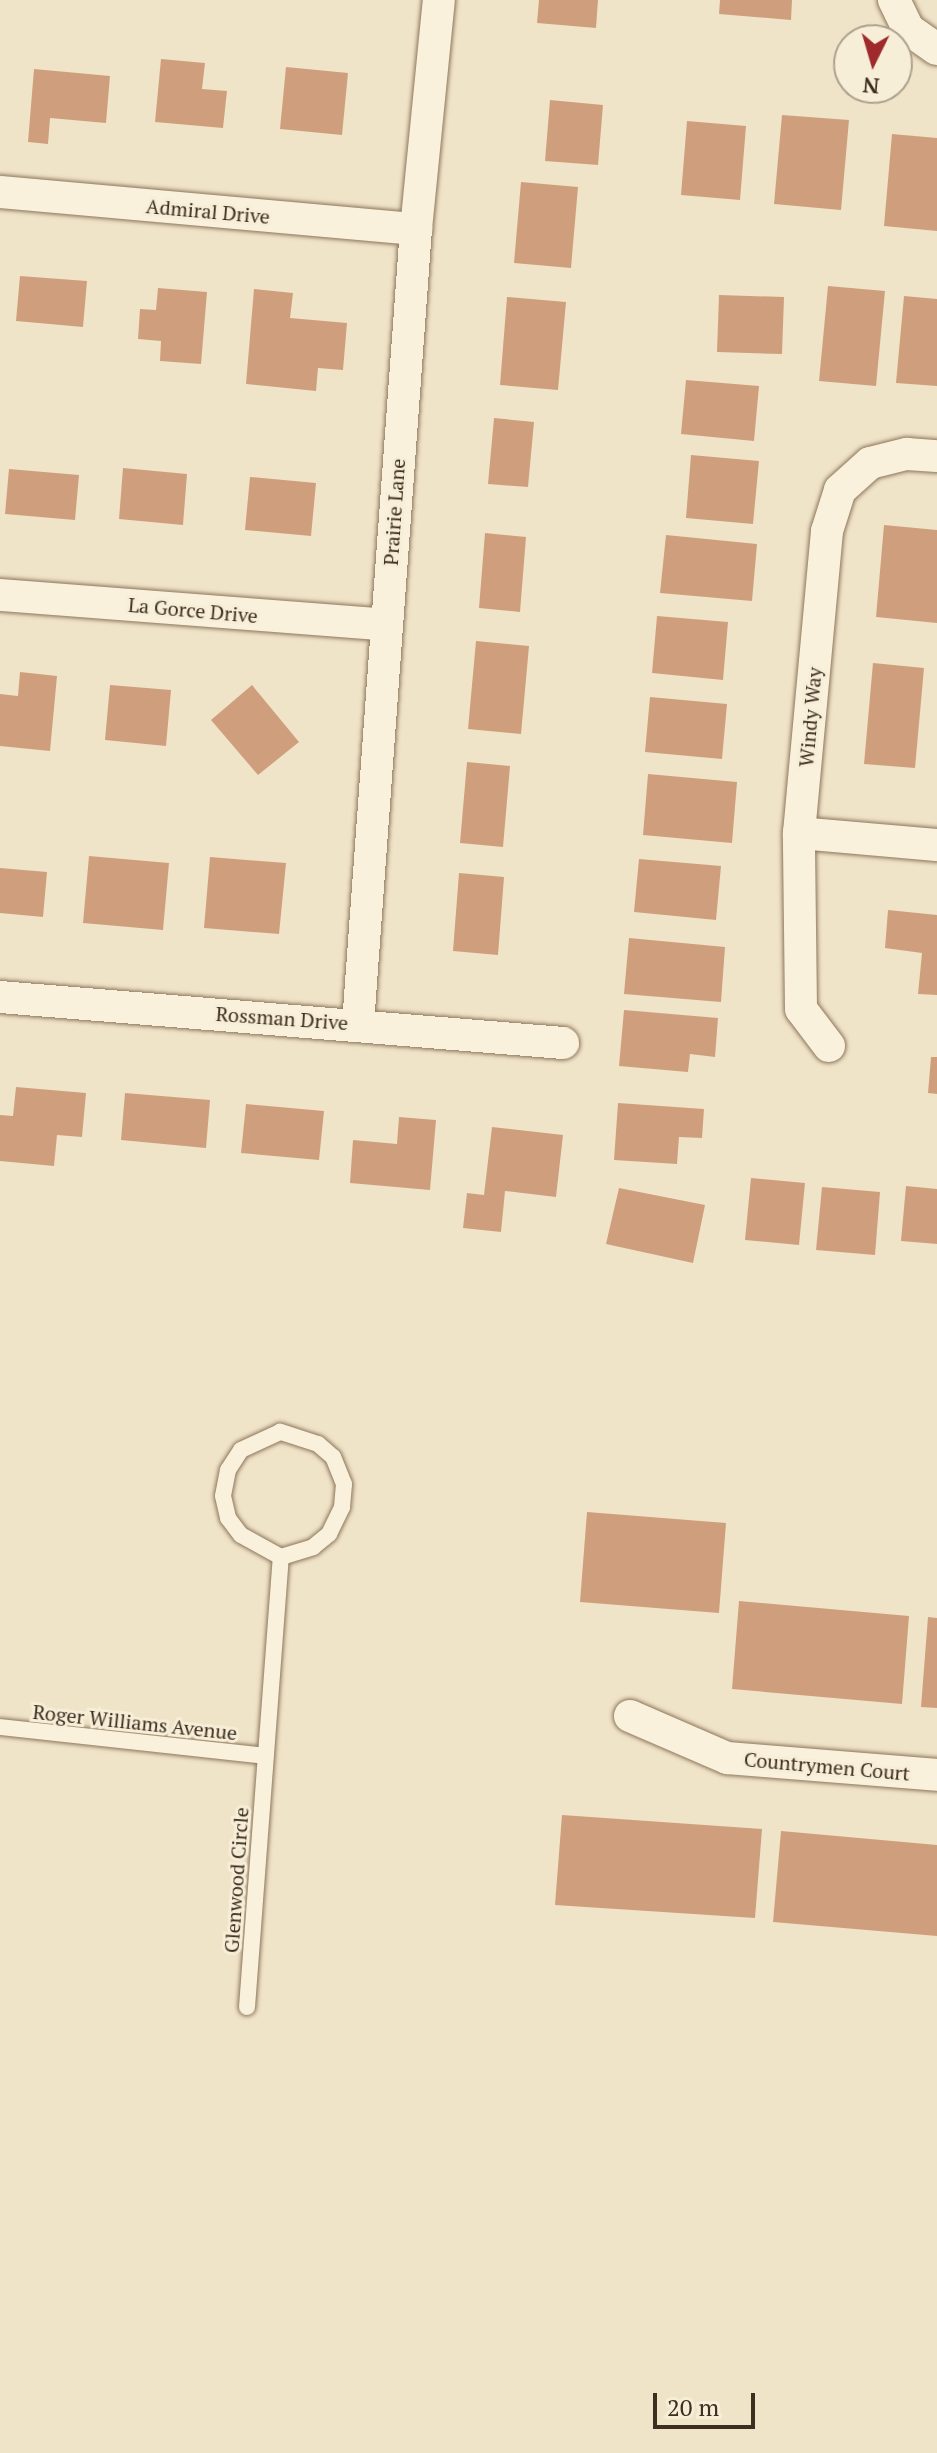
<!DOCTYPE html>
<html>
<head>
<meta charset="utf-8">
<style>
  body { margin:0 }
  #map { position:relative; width:937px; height:2453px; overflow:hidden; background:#f0e4c8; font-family:"PT Serif",serif }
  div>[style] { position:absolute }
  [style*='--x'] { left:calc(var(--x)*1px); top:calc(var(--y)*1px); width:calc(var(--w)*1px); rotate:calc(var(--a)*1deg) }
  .building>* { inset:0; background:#cf9f7d }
  .roads { filter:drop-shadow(0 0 2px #8d765c) drop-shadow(0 0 2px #8d765c) }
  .service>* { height:16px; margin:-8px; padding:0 8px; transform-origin:8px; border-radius:8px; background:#faf1dc }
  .minor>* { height:32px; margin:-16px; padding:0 16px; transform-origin:16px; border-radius:16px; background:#faf1dc }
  span { translate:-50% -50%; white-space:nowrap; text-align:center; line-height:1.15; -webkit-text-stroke:6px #f7eed8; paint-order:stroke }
  .street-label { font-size:20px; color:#3d2e20 }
  .north { position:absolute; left:833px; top:24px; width:80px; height:80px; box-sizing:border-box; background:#f7eed8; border:2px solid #ada18e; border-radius:50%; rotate:185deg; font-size:22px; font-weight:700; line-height:32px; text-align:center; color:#3d2e20 }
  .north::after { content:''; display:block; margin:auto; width:28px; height:36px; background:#9e2a2b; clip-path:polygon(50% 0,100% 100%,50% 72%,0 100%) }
  .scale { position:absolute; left:653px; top:2393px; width:102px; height:36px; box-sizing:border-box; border:4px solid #3d2e20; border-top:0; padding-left:10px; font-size:24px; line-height:28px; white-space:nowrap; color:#3d2e20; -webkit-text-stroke:6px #f7eed8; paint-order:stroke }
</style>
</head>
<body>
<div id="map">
  <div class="building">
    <i style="clip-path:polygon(539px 0,598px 0,596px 28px,537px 23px)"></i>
    <i style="clip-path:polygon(720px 0,792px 0,791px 20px,719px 14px)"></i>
    <i style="clip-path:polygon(161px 59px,205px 63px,202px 89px,227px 91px,223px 128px,155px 122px)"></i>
    <i style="clip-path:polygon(286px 67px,348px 73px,342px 135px,280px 129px)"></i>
    <i style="clip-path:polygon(34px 69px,110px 76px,106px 123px,50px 118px,48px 144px,28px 142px)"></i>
    <i style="clip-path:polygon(550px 100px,603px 105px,598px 165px,545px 161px)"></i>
    <i style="clip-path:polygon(782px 115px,849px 120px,841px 210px,774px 204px)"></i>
    <i style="clip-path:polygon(687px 121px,746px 126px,740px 200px,681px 195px)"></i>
    <i style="clip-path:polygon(892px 134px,937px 138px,937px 231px,884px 226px)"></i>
    <i style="clip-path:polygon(521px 182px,578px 187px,571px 268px,514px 263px)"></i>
    <i style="clip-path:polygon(20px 276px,87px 281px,83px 327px,16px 321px)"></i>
    <i style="clip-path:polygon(828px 286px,885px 291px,876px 386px,819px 381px)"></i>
    <i style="clip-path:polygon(158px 288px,207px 292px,201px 364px,160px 361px,161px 341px,138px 339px,140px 309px,156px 310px)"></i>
    <i style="clip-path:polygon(254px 289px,293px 293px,290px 318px,347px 323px,343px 370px,318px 368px,316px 391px,246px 384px)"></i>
    <i style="clip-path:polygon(719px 295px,784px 297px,782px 354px,717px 352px)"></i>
    <i style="clip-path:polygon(904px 296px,937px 299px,937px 386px,896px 383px)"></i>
    <i style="clip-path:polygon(507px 297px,566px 302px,558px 390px,500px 385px)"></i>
    <i style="clip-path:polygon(686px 380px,759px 386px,754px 441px,681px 434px)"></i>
    <i style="clip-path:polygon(494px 418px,534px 422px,528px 487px,488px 484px)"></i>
    <i style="clip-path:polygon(691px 455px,759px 461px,753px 524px,686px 518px)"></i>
    <i style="clip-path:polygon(123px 468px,187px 474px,183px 525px,119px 519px)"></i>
    <i style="clip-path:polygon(9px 469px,79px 475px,75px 520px,5px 514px)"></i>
    <i style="clip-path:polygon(250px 477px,316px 483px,311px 536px,245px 530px)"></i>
    <i style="clip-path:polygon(884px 525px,937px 530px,937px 623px,876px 617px)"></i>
    <i style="clip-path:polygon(485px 533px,526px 537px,520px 612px,479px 608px)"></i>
    <i style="clip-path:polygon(666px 535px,757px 544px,752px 601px,660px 593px)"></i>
    <i style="clip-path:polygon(657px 616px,728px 622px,723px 680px,652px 673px)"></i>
    <i style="clip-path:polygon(476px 641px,529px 646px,521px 734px,468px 729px)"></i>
    <i style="clip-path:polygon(873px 663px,924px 668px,915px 768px,864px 764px)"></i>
    <i style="clip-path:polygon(20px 672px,57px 676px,50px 751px,0 746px,0 694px,18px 696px)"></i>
    <i style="clip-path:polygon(110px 685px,171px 690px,166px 746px,105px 740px)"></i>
    <i style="clip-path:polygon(252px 685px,299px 742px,258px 775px,211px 720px)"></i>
    <i style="clip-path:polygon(650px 697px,727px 704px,722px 759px,645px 752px)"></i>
    <i style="clip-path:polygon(467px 762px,510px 766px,503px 847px,460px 843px)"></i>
    <i style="clip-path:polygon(648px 774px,737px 782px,732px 843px,643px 835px)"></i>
    <i style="clip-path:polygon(89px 856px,169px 863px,163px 930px,83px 923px)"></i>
    <i style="clip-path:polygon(210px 857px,286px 863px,279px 934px,204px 928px)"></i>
    <i style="clip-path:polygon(639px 859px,721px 866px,716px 920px,634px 912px)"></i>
    <i style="clip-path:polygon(0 868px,47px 872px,43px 917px,0 913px)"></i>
    <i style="clip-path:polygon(459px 873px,504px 877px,498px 955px,453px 951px)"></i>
    <i style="clip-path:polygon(888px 910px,937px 915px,937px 995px,918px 994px,922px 953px,885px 948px)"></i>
    <i style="clip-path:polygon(629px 938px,725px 947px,721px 1002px,624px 994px)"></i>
    <i style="clip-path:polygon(624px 1010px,718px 1018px,715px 1057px,690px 1054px,688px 1072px,619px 1066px)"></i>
    <i style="clip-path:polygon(931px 1057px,937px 1057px,937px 1094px,928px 1093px)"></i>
    <i style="clip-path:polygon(16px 1087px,86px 1093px,82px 1137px,57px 1135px,54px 1166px,0 1161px,0 1115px,13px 1116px)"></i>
    <i style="clip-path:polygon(125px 1093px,210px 1100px,206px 1148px,121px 1140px)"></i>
    <i style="clip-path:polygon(618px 1103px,704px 1109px,702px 1138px,679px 1137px,677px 1164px,614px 1160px)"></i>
    <i style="clip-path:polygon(246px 1104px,324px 1111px,319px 1160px,241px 1153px)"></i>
    <i style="clip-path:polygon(399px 1117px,436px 1120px,430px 1190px,350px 1183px,353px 1140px,397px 1144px)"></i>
    <i style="clip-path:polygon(492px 1127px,563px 1135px,556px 1197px,505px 1191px,501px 1232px,463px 1228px,467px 1193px,484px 1195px)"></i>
    <i style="clip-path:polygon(751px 1178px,805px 1183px,799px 1245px,745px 1240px)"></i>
    <i style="clip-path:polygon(906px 1186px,937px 1189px,937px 1244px,901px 1241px)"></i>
    <i style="clip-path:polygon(822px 1187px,880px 1192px,875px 1255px,816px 1250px)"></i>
    <i style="clip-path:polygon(619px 1188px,705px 1205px,693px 1263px,606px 1244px)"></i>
    <i style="clip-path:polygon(587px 1512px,726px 1523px,719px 1613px,580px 1602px)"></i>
    <i style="clip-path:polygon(739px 1601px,909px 1616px,902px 1704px,732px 1689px)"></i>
    <i style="clip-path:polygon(928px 1617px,937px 1618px,937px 1708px,921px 1707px)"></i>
    <i style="clip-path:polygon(562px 1815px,762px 1829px,755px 1918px,555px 1905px)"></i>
    <i style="clip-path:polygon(781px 1831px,937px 1845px,937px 1936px,773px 1922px)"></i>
  </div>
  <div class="roads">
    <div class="service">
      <i style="--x:0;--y:1727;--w:267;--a:6.2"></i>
      <i style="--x:247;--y:2007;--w:451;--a:-85.7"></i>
      <i style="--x:281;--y:1557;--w:34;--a:-17"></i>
      <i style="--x:313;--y:1547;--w:21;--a:-39"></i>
      <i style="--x:329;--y:1534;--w:30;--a:-64"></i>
      <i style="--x:342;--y:1507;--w:23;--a:-85"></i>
      <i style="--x:344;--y:1484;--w:29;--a:-112"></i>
      <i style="--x:333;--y:1457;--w:20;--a:-139"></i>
      <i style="--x:318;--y:1444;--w:40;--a:-162"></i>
      <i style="--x:280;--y:1432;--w:43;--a:155.2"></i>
      <i style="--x:241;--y:1450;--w:24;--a:123"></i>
      <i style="--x:228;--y:1470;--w:26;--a:101"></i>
      <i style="--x:223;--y:1496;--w:23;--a:77"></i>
      <i style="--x:228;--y:1518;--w:21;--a:53"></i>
      <i style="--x:241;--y:1535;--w:46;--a:28.8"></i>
    </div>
    <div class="minor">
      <i style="--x:894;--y:0;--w:32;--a:64"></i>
      <i style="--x:908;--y:29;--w:35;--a:35"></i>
      <i style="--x:0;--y:192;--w:418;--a:5.1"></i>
      <i style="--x:0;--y:595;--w:387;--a:4.4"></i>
      <i style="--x:799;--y:833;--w:139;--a:5"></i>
      <i style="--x:0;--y:997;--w:565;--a:4.67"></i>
      <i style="--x:358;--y:1024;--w:797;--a:-85.83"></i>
      <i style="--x:416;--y:229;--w:230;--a:-84.3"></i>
      <i style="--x:829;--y:1046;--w:46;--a:-127.1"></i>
      <i style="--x:801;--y:1009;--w:176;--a:-90.7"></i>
      <i style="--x:799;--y:833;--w:303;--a:-84.7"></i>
      <i style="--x:827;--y:531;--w:43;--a:-72.4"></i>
      <i style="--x:840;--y:490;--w:40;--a:-42"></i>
      <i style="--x:870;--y:463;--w:38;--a:-14"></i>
      <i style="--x:907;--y:454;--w:30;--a:4"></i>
      <i style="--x:630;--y:1716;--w:106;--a:23.4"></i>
      <i style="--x:727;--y:1758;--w:211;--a:4.6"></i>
    </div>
  </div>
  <div class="street-label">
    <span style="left:208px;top:211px;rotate:5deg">Admiral Drive</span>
    <span style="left:394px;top:512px;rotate:-86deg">Prairie Lane</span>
    <span style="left:193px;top:610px;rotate:5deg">La Gorce Drive</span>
    <span style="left:810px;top:717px;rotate:-85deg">Windy Way</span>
    <span style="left:282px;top:1018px;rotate:4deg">Rossman Drive</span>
    <span style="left:135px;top:1722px;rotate:6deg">Roger Williams Avenue</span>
    <span style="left:827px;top:1766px;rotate:5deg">Countrymen Court</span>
    <span style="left:236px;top:1880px;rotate:-86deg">Glenwood Circle</span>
  </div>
  <div class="north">N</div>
  <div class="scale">20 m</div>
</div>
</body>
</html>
